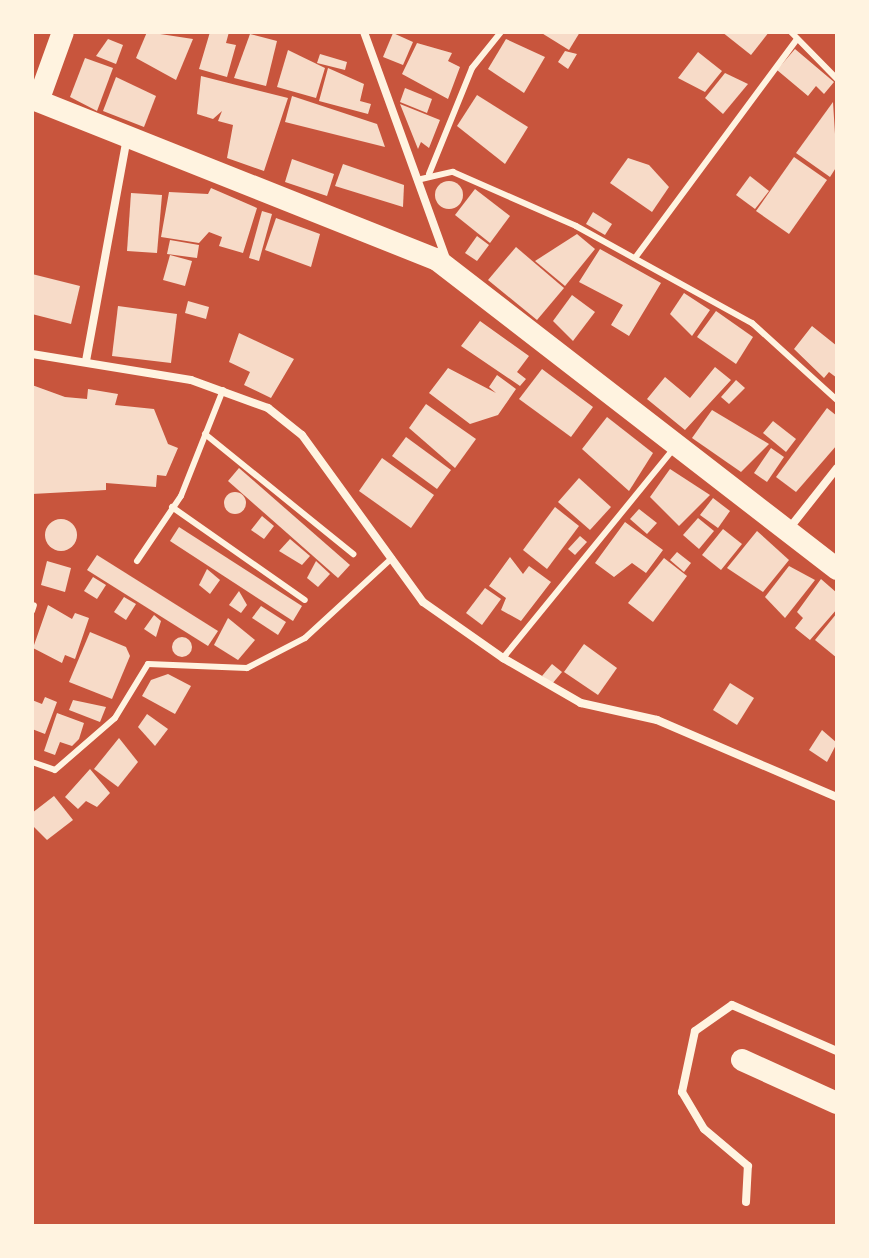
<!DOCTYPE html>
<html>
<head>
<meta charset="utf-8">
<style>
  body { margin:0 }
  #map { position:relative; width:869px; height:1258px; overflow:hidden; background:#c8553d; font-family:Literata,serif }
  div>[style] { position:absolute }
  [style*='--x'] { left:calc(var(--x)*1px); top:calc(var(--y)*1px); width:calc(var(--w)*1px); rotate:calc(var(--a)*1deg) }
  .building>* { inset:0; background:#f7dbc8 }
  .round { border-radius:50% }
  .service>* { height:6px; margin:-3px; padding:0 3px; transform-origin:3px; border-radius:3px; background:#fff3e0 }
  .minor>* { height:8px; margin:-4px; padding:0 4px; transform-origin:4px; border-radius:4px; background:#fff3e0 }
  .trunk>* { height:22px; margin:-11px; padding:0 11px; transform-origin:11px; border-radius:11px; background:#fff3e0 }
  span { translate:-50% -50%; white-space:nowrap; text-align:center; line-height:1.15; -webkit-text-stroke:6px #fff3e0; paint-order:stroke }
  .frame { position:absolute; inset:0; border:34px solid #fff3e0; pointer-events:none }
</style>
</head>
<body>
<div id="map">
  <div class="building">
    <i style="clip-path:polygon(147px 32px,193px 39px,176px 80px,136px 58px)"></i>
    <i style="clip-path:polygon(210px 32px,229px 32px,226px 43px,236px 45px,227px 77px,199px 69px)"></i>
    <i style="clip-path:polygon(540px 32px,580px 32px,569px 50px)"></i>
    <i style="clip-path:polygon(722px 32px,769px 32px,751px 55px)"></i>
    <i style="clip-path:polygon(393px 33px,413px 42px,403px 65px,383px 57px)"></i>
    <i style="clip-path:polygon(250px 34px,277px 41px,266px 86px,234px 78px)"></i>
    <i style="clip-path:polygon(108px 39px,123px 45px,116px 64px,96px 56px)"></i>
    <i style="clip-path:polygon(506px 39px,545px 57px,524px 93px,488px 69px)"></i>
    <i style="clip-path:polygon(417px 43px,452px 53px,448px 61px,460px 67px,448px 99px,402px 74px)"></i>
    <i style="clip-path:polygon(795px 49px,834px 82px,824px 94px,816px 86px,808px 96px,777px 70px)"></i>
    <i style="clip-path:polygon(288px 50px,325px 68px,316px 98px,277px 87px)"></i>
    <i style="clip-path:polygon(565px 51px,577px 54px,568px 69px,558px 62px)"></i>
    <i style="clip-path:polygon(698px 52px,722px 71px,705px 92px,678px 78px)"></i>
    <i style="clip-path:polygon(320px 54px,347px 62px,345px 70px,317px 63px)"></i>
    <i style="clip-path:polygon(85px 58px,113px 68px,97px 111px,70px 97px)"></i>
    <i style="clip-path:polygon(328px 68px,364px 84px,360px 101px,371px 104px,368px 114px,319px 101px)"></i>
    <i style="clip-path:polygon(725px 73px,748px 84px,723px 114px,705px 98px)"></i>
    <i style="clip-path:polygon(201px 76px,288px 98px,264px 171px,227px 158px,233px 125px,218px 121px,222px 111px,213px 119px,197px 114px)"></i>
    <i style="clip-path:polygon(116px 77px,156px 96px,144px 127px,103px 111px)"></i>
    <i style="clip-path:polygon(405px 88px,432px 99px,427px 113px,400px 102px)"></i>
    <i style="clip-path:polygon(477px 95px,528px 127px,505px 164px,457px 126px)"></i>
    <i style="clip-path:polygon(292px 96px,377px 124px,385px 147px,285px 122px)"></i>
    <i style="clip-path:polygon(833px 102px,837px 166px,830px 177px,796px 153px)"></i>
    <i style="clip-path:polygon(400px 104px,440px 120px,429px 148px,421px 142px,418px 149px)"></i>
    <i style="clip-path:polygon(794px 157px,827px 180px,789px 234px,756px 211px)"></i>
    <i style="clip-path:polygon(628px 158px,649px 165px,669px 187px,652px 212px,610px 183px)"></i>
    <i style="clip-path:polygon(292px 159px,334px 174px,327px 196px,285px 182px)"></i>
    <i style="clip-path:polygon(343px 164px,404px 185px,403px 207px,335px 186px)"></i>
    <i style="clip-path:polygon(750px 176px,769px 191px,755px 209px,736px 195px)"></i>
    <i class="round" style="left:435px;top:181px;width:28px;height:28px"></i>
    <i style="clip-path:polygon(211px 188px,257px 208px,243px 253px,219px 246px,222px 237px,209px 232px,199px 243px,161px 237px,169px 192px,208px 194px)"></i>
    <i style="clip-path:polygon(475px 189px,510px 216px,490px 243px,455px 215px)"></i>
    <i style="clip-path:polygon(131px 193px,162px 195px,157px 253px,127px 251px)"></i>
    <i style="clip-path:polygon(262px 211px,272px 214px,259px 261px,249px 258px)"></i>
    <i style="clip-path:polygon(593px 212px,612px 224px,605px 235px,586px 224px)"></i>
    <i style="clip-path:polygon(276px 218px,320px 234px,311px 267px,265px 250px)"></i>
    <i style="clip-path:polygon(577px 234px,595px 249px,565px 286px,535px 261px)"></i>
    <i style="clip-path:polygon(477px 236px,489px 245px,477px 261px,465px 253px)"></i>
    <i style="clip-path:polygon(170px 240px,199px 245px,197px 258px,167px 254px)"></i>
    <i style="clip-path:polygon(516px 247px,564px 288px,537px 320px,488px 280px)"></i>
    <i style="clip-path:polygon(600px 249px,661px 283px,629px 336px,611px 325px,623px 305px,579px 282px)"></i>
    <i style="clip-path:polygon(170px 255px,192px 261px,185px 286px,163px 280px)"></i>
    <i style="clip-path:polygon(32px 274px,80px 286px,71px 324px,32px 314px)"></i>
    <i style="clip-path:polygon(684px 293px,710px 310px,692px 336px,670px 314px)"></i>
    <i style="clip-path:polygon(572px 295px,595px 312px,573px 341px,553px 321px)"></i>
    <i style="clip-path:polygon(188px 301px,209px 307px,206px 319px,185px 313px)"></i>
    <i style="clip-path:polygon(118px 306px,177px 314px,171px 363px,112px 356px)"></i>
    <i style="clip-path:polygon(716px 311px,753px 337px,736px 364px,697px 337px)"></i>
    <i style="clip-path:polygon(480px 321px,529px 356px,517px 372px,526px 379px,520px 386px,461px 346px)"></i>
    <i style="clip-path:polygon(812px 326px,837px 346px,837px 378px,829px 372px,824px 378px,794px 349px)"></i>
    <i style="clip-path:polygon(239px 333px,294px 359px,271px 398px,244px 385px,250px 372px,229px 362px)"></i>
    <i style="clip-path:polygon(715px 367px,731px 380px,685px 430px,647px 399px,665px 377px,690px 398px)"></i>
    <i style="clip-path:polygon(448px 368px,496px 393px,489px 387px,497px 375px,516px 389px,498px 415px,470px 424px,429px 393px)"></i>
    <i style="clip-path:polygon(542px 369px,593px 407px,571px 437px,519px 399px)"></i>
    <i style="clip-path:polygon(736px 380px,745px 388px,729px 404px,721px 397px)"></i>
    <i style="clip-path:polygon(32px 385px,65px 397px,87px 399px,88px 389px,118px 394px,115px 405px,154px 409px,168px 444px,178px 448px,166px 476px,157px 475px,156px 487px,106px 483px,106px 490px,32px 494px)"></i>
    <i style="clip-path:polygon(426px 404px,476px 439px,455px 468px,409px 428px)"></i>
    <i style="clip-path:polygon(827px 408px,837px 416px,837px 445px,796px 492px,776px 477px)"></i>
    <i style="clip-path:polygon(712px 410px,769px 444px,741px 472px,692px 438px)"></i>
    <i style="clip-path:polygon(607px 417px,653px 453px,629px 491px,582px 449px)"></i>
    <i style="clip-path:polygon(773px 421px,796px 439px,786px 452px,763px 433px)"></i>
    <i style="clip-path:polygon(406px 437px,451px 470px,437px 489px,392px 456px)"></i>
    <i style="clip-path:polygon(771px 448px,784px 457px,767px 482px,754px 473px)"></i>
    <i style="clip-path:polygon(382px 458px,434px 495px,411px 528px,359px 491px)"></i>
    <i style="clip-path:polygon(239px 468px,350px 565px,338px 578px,228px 481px)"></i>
    <i style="clip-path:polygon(670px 469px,710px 495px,679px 526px,650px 497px)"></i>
    <i style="clip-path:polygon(579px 478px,611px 507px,590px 530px,558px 502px)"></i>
    <i class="round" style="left:224px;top:492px;width:22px;height:22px"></i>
    <i style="clip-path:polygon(713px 498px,730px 511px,718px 528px,700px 515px)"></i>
    <i style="clip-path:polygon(555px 507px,579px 526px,547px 569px,523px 550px)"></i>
    <i style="clip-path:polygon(639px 509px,657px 523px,647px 534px,630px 519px)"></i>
    <i style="clip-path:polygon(262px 516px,274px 526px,264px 539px,251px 530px)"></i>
    <i style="clip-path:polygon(698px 518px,714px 531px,699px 549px,683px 535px)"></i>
    <i class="round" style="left:45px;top:519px;width:32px;height:32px"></i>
    <i style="clip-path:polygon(625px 522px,663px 550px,646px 573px,632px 563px,614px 577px,595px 563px)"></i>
    <i style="clip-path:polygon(179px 527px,302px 606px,293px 621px,170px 541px)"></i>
    <i style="clip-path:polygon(723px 529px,742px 544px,721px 570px,702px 555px)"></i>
    <i style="clip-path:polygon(757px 531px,789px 560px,763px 592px,727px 568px)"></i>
    <i style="clip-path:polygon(580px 536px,587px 542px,575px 555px,568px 549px)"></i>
    <i style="clip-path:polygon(290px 539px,310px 556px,302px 565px,279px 551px)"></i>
    <i style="clip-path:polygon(677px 552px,691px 563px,684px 572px,670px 560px)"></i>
    <i style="clip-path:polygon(97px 555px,218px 631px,208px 646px,87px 570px)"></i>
    <i style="clip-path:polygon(510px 557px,523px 574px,529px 566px,551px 582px,521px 621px,501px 610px,506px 598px,489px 586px)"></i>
    <i style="clip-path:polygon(664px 558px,687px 576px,653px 622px,628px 603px)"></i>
    <i style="clip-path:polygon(47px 561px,71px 568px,65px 592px,41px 585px)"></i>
    <i style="clip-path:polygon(316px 561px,330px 574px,318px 587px,307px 578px)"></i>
    <i style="clip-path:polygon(789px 566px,815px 580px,785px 618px,765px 597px)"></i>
    <i style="clip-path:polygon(207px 569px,220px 580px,210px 594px,199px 585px)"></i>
    <i style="clip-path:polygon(93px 577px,106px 585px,97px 599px,84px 591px)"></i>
    <i style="clip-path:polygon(821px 579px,837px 593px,837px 609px,810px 640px,795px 628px,803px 618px,797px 612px)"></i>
    <i style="clip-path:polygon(485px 588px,501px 599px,482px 625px,466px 613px)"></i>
    <i style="clip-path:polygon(239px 591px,247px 605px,241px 613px,229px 605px)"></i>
    <i style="clip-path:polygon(124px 597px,136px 604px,126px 620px,114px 612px)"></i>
    <i style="clip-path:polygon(48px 605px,72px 619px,75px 613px,89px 618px,75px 659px,65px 655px,62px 663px,33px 648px)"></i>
    <i style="clip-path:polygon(261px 606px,286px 622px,278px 635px,252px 618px)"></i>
    <i style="clip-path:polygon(837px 613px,837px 658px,815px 640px)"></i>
    <i style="clip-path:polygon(154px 615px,161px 621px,156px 637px,144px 629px)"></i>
    <i style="clip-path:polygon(228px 618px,255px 640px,238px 660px,214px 645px)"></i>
    <i style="clip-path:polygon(90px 632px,126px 647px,130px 656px,112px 699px,69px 682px)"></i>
    <i class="round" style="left:172px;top:637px;width:20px;height:20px"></i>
    <i style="clip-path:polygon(584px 644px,617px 668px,598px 695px,564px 672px)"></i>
    <i style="clip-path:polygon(552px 664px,562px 672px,552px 684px,542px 676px)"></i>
    <i style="clip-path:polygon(168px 674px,191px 686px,175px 714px,142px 696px,151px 680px)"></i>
    <i style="clip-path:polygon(730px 683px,754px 698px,737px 725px,713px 710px)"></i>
    <i style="clip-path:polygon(45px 697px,57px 702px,45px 734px,32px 729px,32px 700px,42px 704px)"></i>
    <i style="clip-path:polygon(73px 700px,106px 707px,100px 722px,69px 710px)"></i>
    <i style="clip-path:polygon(57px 713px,84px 723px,79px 739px,72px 746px,60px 742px,55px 755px,44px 751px)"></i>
    <i style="clip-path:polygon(147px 714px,168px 729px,155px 746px,138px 727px)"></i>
    <i style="clip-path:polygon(822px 730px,837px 743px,827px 762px,809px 750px)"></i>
    <i style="clip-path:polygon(119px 738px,138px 762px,118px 787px,94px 769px)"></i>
    <i style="clip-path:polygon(90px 769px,110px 793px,97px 807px,86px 801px,78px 809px,65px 797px)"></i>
    <i style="clip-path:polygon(54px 796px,73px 820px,47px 840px,32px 825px,32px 813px)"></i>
  </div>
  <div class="service">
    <i style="--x:791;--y:32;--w:66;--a:45.6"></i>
    <i style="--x:429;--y:174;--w:114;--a:-67.9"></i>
    <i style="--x:472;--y:68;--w:46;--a:-51.1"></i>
    <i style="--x:417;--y:180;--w:37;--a:-13"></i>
    <i style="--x:453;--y:172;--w:134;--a:23.7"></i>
    <i style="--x:576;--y:226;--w:201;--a:28.9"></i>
    <i style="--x:752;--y:323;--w:115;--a:42.2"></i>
    <i style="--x:635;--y:258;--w:272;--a:-53.5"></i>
    <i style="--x:205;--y:434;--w:191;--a:39"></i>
    <i style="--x:172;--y:507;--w:162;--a:35"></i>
    <i style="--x:137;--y:561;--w:78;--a:-55.9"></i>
    <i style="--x:181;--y:496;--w:114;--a:-68.4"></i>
    <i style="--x:32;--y:611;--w:6;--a:-72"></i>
    <i style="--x:503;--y:658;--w:272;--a:-50.8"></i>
    <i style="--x:32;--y:762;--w:24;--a:19"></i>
    <i style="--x:55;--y:770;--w:79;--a:-40.9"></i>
    <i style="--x:115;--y:718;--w:63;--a:-58.6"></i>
    <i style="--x:148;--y:664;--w:99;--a:2.3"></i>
    <i style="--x:247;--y:668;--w:65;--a:-27.3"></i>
    <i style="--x:305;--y:638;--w:118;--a:-42.6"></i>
  </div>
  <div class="minor">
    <i style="--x:364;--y:32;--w:244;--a:70.1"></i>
    <i style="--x:32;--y:354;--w:161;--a:9.3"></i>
    <i style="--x:191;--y:380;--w:82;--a:20"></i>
    <i style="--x:268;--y:408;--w:43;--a:38.5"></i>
    <i style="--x:302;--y:435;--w:206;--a:54.1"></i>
    <i style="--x:423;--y:602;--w:98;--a:35"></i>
    <i style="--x:503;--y:658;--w:90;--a:30"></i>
    <i style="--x:581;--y:703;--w:78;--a:12.6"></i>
    <i style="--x:657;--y:720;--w:196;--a:23.2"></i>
    <i style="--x:86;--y:361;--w:228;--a:-79.6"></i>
    <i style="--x:788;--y:530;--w:79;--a:-51.7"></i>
    <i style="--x:746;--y:1202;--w:36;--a:-87"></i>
    <i style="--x:748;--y:1166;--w:57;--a:-139.9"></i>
    <i style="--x:704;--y:1129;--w:43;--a:-120.7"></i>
    <i style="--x:682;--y:1092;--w:62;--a:-78"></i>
    <i style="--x:695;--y:1031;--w:45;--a:-35.1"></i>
    <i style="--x:732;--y:1005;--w:115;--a:23.7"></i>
  </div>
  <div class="trunk">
    <i style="--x:63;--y:32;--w:73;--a:109.9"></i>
    <i style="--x:38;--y:101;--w:428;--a:21.7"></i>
    <i style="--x:436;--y:259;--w:507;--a:37.71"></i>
    <i style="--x:742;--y:1060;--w:104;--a:24.4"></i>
  </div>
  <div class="frame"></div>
</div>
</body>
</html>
